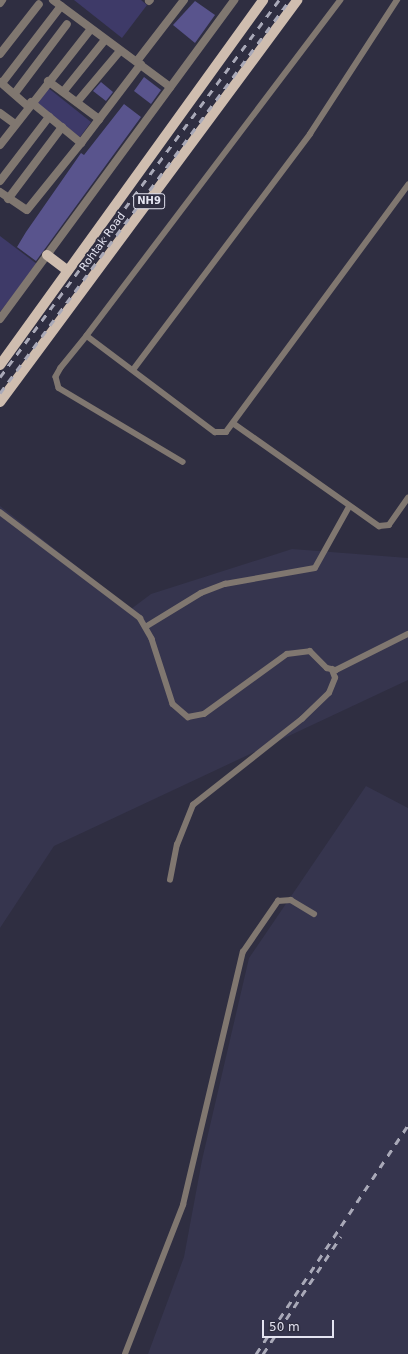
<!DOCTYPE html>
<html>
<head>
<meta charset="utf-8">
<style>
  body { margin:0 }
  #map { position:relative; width:408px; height:1354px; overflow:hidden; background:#2f2e41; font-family:"DejaVu Sans",sans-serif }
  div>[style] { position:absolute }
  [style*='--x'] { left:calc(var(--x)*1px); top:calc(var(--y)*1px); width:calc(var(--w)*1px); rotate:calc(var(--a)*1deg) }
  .built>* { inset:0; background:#36354e }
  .green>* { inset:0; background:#3e3a68 }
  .building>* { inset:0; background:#59548d }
  .lane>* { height:5.5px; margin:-2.75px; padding:0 2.75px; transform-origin:2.75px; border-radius:2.75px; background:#807770 }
  .street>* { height:8px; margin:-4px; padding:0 4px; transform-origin:4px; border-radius:4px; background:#807770 }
  .primary>* { height:10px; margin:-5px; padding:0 5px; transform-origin:5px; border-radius:5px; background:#cfbdaf }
  .rail>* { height:3px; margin-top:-1.5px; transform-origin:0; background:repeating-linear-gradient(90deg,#a9a9b8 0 7px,transparent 0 14px) }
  span { translate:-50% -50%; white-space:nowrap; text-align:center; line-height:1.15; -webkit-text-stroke:3px #2f2e41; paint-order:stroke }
  .shield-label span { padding:1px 3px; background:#2f2e41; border:1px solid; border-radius:3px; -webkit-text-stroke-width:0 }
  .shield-label { font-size:10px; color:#e4e4f1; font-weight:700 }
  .street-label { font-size:11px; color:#e4e4f1 }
  .scale { position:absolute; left:262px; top:1320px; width:72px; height:18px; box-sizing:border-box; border:2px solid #e4e4f1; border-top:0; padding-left:5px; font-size:12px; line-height:14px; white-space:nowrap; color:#e4e4f1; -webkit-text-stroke:3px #2f2e41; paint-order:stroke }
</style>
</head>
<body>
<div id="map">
  <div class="built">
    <i style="clip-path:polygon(0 506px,131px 609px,151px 594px,292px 549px,408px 558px,408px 680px,54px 846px,0 928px)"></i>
    <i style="clip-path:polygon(366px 786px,408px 808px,408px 1354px,148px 1354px,184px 1257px,202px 1160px,249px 958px)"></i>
  </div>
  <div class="green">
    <i style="clip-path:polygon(74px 0,141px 0,147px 5px,122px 38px)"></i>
    <i style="clip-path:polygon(47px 87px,91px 122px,80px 137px,35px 103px)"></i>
    <i style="clip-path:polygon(0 236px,37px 264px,0 312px)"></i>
  </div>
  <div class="building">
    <i style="clip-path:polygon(195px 1px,215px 15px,195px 43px,173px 25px)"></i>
    <i style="clip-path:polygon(144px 77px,161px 90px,151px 104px,134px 91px)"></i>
    <i style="clip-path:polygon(101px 82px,113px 92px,106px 101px,93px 91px)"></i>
    <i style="clip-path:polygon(124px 104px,141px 117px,36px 261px,17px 247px,26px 232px,81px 153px,84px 155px)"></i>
  </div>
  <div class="lane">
    <i style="--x:341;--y:0;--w:421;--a:127.1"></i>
    <i style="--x:87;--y:336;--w:160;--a:36.9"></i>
    <i style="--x:215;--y:432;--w:11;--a:0"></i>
    <i style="--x:226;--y:432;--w:307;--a:-53.6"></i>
    <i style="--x:87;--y:336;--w:41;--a:129.1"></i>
    <i style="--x:61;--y:368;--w:10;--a:119"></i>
    <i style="--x:56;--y:377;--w:11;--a:75"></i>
    <i style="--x:59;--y:388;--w:144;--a:30.8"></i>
    <i style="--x:133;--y:370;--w:295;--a:-53.1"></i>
    <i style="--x:310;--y:134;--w:160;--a:-57"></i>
    <i style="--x:233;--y:423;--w:179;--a:35.2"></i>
    <i style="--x:379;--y:526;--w:10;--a:-6"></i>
    <i style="--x:389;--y:525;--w:33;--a:-55"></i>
    <i style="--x:0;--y:512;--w:176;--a:37.1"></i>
    <i style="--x:140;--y:618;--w:24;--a:60"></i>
    <i style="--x:152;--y:639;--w:68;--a:72.1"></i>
    <i style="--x:173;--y:704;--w:20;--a:41"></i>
    <i style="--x:188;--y:717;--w:16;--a:-11"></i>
    <i style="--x:204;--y:714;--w:102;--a:-35.9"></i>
    <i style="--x:287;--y:654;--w:23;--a:-7"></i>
    <i style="--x:310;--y:651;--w:24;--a:45"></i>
    <i style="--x:327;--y:668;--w:9;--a:13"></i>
    <i style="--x:336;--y:670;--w:80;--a:-26.6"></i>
    <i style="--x:147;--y:626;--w:63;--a:-31.4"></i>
    <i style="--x:201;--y:593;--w:26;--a:-21"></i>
    <i style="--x:225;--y:584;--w:91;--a:-10.1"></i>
    <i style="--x:315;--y:568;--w:70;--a:-60.9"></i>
    <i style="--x:170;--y:880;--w:36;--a:-79"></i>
    <i style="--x:177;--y:845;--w:43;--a:-68.2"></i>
    <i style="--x:193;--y:805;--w:139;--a:-38.3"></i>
    <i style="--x:302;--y:719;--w:37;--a:-44"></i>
    <i style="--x:329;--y:693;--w:16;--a:-68"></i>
    <i style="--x:335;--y:678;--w:9;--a:-111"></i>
    <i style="--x:125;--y:1354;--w:160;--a:-68.7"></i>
    <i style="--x:183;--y:1205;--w:260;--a:-76.7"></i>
    <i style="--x:243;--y:952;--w:62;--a:-55.5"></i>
    <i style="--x:278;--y:901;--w:13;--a:-4"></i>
    <i style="--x:291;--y:900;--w:27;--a:31"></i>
  </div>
  <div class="street">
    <i style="--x:53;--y:0;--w:146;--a:36.6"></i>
    <i style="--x:149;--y:1;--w:1;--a:-45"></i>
    <i style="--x:0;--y:3;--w:4;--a:-56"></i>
    <i style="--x:0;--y:54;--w:63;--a:-52"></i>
    <i style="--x:137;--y:61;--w:77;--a:-52.4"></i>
    <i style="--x:48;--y:81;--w:64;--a:36.7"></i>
    <i style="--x:0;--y:82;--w:37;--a:41"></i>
    <i style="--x:2;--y:83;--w:97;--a:-52.5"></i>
    <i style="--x:63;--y:92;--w:67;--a:-51.1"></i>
    <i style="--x:15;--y:93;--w:86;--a:-53"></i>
    <i style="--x:31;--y:102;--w:65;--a:39.4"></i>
    <i style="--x:81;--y:143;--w:99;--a:-52.8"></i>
    <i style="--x:77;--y:102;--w:67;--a:-49.9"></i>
    <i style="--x:0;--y:113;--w:19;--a:36"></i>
    <i style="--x:0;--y:145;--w:147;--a:-51.9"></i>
    <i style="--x:0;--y:181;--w:81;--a:-52.6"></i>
    <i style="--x:0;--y:192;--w:32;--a:34"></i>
    <i style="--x:27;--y:210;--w:86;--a:-51.1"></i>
    <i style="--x:8;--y:199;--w:90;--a:-53.1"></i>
    <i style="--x:0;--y:319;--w:396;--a:-53.7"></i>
  </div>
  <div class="primary">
    <i style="--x:47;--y:255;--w:26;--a:37"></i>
    <i style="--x:0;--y:365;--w:450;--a:-54.2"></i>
    <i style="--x:0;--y:402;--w:500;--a:-53.5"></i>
  </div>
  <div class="rail">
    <i style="--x:0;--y:377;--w:469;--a:-53.5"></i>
    <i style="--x:0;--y:393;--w:488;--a:-53.6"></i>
    <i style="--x:256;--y:1354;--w:275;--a:-56.4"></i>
    <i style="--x:263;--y:1354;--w:141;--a:-56.5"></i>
  </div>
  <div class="shield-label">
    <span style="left:149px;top:201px">NH9</span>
  </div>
  <div class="street-label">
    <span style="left:103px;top:242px;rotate:-54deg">Rohtak Road</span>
  </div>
  <div class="scale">50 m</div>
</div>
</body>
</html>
